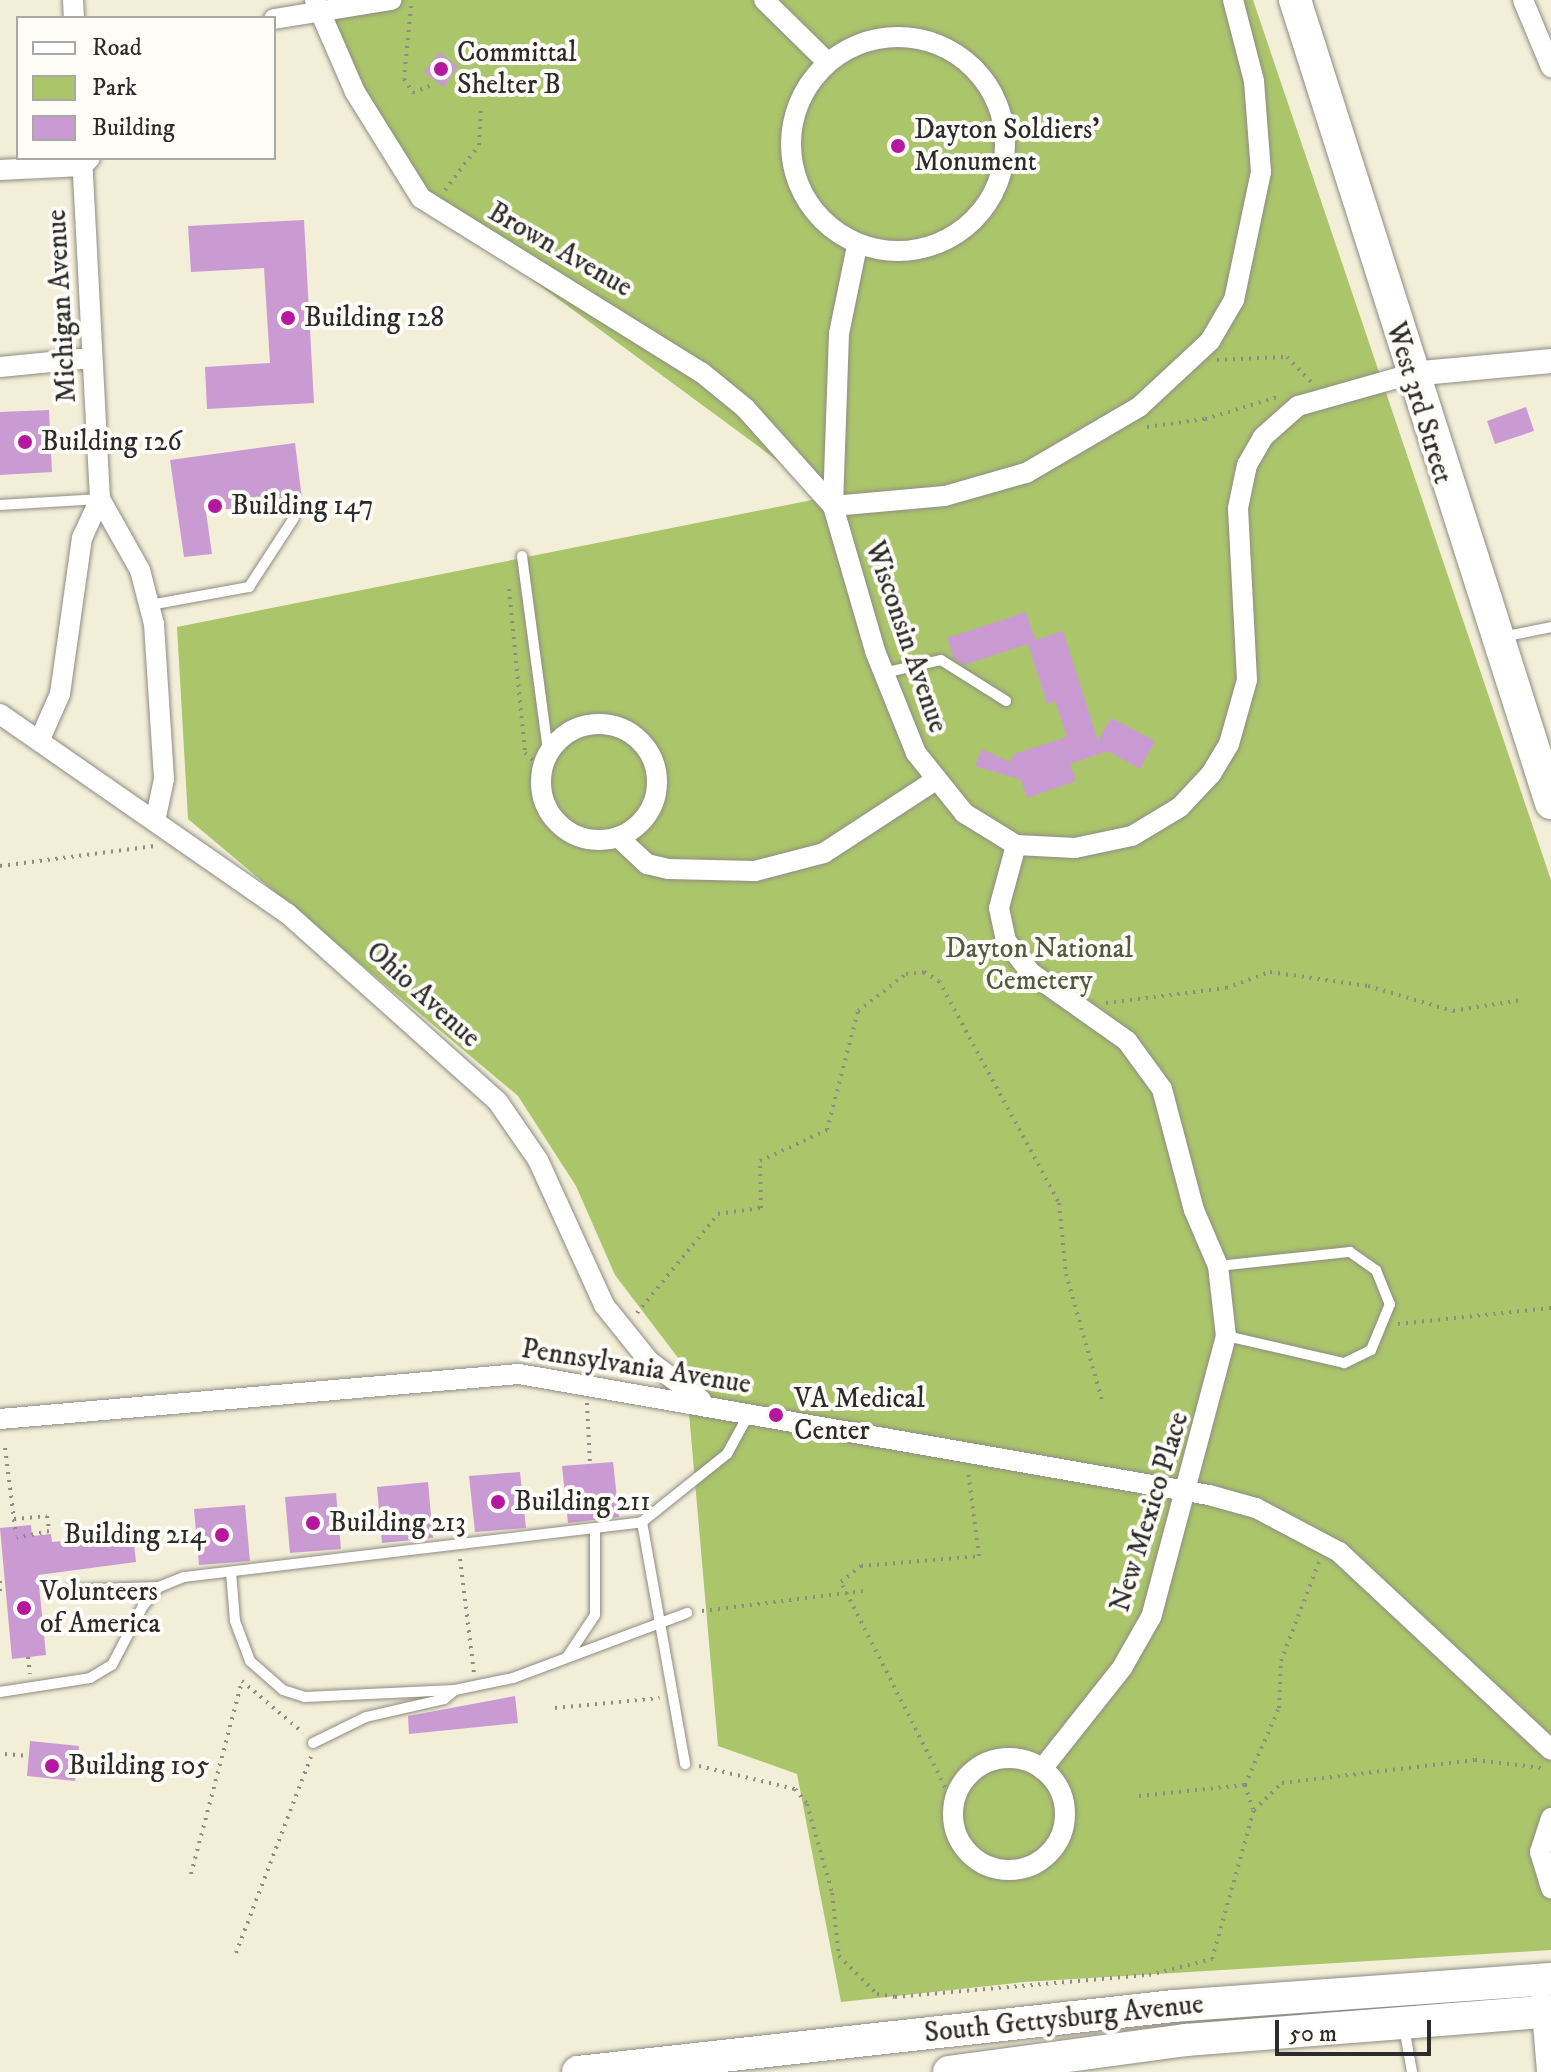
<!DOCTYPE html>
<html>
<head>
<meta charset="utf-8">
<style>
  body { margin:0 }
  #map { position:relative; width:1551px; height:2072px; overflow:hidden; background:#f2eed8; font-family:"IM FELL DW Pica",serif }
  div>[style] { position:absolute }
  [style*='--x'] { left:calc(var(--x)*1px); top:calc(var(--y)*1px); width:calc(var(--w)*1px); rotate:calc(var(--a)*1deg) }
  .green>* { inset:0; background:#abc56b }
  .building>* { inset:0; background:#ca9ad3 }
  .path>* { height:4px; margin-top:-2px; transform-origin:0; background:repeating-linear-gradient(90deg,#8e8c82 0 2px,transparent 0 8px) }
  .roads { filter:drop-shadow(0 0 2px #8e8c82) drop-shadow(0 0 2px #8e8c82) }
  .service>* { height:10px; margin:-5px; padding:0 5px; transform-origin:5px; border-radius:5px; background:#fff }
  .minor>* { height:20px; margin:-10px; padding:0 10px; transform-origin:10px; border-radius:10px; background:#fff }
  .minor>.ring { margin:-10px; padding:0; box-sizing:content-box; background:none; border:20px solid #fff; border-radius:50% }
  .tertiary>* { height:24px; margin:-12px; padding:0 12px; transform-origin:12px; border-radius:12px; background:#fff }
  .primary>* { height:32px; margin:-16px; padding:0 16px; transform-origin:16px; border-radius:16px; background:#fff }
  .dots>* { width:22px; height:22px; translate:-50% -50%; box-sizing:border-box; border:4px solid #fdfcf7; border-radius:50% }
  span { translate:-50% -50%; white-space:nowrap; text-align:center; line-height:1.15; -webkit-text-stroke:8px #fdfcf7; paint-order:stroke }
  .poi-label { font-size:28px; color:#2b2b2b }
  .left { translate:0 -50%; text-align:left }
  .right { translate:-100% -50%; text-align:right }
  .street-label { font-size:28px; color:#2b2b2b }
  .park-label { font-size:28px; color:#51593e }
  .legend { position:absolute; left:16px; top:16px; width:260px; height:144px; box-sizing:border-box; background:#fdfcf7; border:2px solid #a9a8a5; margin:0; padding:10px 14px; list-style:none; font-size:24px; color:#2b2b2b }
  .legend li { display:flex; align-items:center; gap:16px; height:40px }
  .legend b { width:40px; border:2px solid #a9a8a5 }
  .scale { position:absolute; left:1275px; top:2020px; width:156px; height:36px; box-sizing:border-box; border:4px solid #2b2b2b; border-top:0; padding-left:10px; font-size:24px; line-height:28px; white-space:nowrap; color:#2b2b2b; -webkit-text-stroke:6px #fdfcf7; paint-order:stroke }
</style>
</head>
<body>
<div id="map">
  <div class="green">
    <i style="clip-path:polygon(312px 0,1253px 0,1551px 880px,1551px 1950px,1024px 1982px,841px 2002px,797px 1774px,718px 1746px,685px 1367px,615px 1275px,576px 1186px,518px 1096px,188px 819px,177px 627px,827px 497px,421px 198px)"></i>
  </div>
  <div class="building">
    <i style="clip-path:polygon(439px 52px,458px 66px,444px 87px,424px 72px)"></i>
    <i style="clip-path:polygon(304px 220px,314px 403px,207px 409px,205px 367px,270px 363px,264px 268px,191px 272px,188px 226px)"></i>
    <i style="clip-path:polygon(1526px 407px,1534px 431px,1495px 444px,1487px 421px)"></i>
    <i style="clip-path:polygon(49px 410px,52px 472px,0 475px,0 412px)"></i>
    <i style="clip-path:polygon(295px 443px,302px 499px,206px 512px,212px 554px,184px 557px,170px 460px)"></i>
    <i style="clip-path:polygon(1026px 612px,1035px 640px,1063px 631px,1098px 741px,1111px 718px,1155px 741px,1140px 769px,1108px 751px,1070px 764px,1076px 781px,1027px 798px,1021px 780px,975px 766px,982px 749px,1010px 762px,1014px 754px,1067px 737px,1055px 701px,1047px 704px,1028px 644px,964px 665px,954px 659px,947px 638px)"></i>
    <i style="clip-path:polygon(613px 1462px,619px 1517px,568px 1523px,562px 1466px)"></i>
    <i style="clip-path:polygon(520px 1472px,526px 1528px,475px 1532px,469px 1476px)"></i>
    <i style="clip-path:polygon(428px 1482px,433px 1538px,382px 1543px,377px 1487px)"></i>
    <i style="clip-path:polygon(336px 1493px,341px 1549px,290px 1553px,285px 1497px)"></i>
    <i style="clip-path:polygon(245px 1505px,250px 1561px,199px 1565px,194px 1509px)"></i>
    <i style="clip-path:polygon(31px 1525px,32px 1536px,51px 1534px,52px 1542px,133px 1534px,136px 1562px,38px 1575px,46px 1655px,12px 1659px,0 1528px)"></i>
    <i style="clip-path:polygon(515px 1696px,518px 1723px,409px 1734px,408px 1716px)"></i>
    <i style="clip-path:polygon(30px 1741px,79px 1746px,75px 1781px,27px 1776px)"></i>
  </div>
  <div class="path">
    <i style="--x:411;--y:6;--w:73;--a:95.5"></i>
    <i style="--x:404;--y:79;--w:17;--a:57"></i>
    <i style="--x:413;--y:93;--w:23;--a:-23"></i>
    <i style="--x:445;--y:190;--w:56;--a:-52.9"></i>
    <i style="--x:479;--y:145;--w:40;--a:-87.1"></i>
    <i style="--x:1217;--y:360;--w:70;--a:-2.5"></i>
    <i style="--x:1287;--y:357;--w:35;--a:46"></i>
    <i style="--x:1147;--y:427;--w:59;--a:-7.9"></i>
    <i style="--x:1205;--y:419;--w:76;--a:-16.8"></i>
    <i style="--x:509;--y:589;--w:165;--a:84.4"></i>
    <i style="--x:525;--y:753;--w:23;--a:43"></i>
    <i style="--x:0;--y:866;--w:156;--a:-7.4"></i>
    <i style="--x:1106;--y:1003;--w:121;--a:-7.1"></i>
    <i style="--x:1226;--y:988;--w:47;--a:-20"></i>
    <i style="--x:1270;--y:972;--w:99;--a:8.1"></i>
    <i style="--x:1368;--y:986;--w:89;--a:16.4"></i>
    <i style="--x:1453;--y:1011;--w:69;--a:-9.2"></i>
    <i style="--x:637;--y:1313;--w:128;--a:-50.7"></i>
    <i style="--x:718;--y:1214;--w:43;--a:-7.9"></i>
    <i style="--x:761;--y:1208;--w:47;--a:-91.2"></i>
    <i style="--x:760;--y:1161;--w:74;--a:-24.8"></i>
    <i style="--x:827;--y:1130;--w:123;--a:-75.4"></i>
    <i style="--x:858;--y:1011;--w:61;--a:-37.6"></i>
    <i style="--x:906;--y:974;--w:18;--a:-6"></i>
    <i style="--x:924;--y:972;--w:17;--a:31"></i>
    <i style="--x:939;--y:981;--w:252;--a:61.6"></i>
    <i style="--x:1059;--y:1203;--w:71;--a:84.4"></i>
    <i style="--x:1066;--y:1274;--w:131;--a:74.1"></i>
    <i style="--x:1398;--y:1324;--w:154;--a:-6"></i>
    <i style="--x:597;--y:1369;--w:28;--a:-64"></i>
    <i style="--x:587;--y:1403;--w:61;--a:87.2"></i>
    <i style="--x:5;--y:1448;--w:88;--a:82.8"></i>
    <i style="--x:14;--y:1519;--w:33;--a:-5"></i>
    <i style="--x:47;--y:1516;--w:15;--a:82"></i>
    <i style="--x:49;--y:1531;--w:33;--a:168"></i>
    <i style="--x:460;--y:1559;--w:115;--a:83"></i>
    <i style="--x:0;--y:1591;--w:11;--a:-90"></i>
    <i style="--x:702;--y:1611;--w:162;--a:-7.1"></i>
    <i style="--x:28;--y:1657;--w:17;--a:83"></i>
    <i style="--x:242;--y:1681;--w:80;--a:40.4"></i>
    <i style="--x:555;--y:1708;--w:105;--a:-5.4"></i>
    <i style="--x:5;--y:1754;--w:24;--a:5"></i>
    <i style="--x:699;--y:1766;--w:99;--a:13.5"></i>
    <i style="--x:795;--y:1789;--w:19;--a:51"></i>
    <i style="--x:807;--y:1804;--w:92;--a:74.3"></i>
    <i style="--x:832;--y:1893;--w:63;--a:83.7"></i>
    <i style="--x:839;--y:1956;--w:54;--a:45"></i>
    <i style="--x:877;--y:1994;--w:18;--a:9"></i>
    <i style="--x:895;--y:1997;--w:255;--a:-5"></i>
    <i style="--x:1149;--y:1975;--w:65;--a:-14.3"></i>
    <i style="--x:1212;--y:1959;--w:155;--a:-74.3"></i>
    <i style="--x:1254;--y:1810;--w:39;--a:-44"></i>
    <i style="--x:1282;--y:1783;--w:194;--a:-6.8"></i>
    <i style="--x:1475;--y:1760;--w:67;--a:6.8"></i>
    <i style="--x:1245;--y:1785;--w:25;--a:72"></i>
    <i style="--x:957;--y:1796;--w:15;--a:-143"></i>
    <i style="--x:945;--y:1787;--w:230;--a:-116.9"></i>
    <i style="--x:841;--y:1582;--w:26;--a:-39"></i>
    <i style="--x:861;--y:1566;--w:118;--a:-4.8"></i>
    <i style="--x:979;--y:1556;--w:86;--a:-97.4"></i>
    <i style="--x:1139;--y:1796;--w:107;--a:-5.9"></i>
    <i style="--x:1245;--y:1785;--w:84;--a:-66.2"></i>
    <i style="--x:1279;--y:1708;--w:47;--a:-87.6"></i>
    <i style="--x:1281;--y:1661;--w:106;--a:-69"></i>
    <i style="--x:191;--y:1874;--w:200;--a:-75.2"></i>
    <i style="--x:236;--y:1953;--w:210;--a:-69.1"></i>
  </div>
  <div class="roads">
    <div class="service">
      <i style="--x:0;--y:505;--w:100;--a:-3.4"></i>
      <i style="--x:522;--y:556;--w:198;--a:82.4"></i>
      <i style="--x:150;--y:605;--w:101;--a:-10.3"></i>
      <i style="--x:249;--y:587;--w:82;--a:-56.9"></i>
      <i style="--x:1502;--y:637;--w:50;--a:-11.5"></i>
      <i style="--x:883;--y:673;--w:59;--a:-12.6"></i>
      <i style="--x:941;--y:660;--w:77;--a:32.2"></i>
      <i style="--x:1218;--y:1266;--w:133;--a:-6.1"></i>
      <i style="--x:1350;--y:1252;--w:32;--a:35"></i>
      <i style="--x:1376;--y:1270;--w:37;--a:68"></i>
      <i style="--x:1390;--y:1304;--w:50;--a:112.4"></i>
      <i style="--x:1371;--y:1350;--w:30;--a:154"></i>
      <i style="--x:1344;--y:1363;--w:121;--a:-167.1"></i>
      <i style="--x:642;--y:1522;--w:246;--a:79.9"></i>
      <i style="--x:231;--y:1572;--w:49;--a:85.3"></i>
      <i style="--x:235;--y:1621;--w:43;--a:69.4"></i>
      <i style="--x:250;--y:1661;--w:44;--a:41.3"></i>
      <i style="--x:283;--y:1690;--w:23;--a:18"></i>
      <i style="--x:305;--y:1697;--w:150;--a:-2.7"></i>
      <i style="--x:455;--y:1690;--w:59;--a:-11.7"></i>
      <i style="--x:513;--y:1678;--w:186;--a:-20.5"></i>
      <i style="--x:67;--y:1590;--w:92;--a:-1.9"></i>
      <i style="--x:567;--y:1657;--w:50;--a:-56.3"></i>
      <i style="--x:595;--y:1615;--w:86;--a:-90"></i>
      <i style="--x:0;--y:1692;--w:91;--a:-8.8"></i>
      <i style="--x:90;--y:1678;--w:26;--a:-31"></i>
      <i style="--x:112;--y:1665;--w:67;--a:-62.3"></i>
      <i style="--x:143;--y:1606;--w:25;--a:-50"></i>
      <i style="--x:159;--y:1587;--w:27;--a:-22"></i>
      <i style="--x:184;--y:1577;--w:461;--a:-6.8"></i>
      <i style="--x:642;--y:1522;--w:109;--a:-38.7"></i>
      <i style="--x:727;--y:1454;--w:46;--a:-61.2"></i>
      <i style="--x:313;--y:1743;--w:59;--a:-26.1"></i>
      <i style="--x:366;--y:1717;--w:80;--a:-13"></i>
      <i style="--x:444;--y:1699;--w:14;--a:-39"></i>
      <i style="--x:1404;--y:2027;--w:46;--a:79.9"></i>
    </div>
    <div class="minor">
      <i style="--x:73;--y:0;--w:18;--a:87"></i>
      <i style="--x:315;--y:0;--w:100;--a:66.5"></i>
      <i style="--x:355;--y:92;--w:125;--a:58.1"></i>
      <i style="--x:421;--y:198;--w:330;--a:31.9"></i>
      <i style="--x:701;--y:372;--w:57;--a:39.3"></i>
      <i style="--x:745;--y:408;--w:132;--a:48.1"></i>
      <i style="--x:764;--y:0;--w:87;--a:44.5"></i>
      <i style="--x:1523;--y:0;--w:73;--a:67.3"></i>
      <i style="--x:274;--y:19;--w:119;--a:-9.2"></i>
      <i class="ring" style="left:791px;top:37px;width:194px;height:194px"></i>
      <i style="--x:0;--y:170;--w:82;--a:-2.8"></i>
      <i style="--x:82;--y:166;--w:11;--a:-45"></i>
      <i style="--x:857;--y:246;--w:90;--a:101.6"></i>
      <i style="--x:839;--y:334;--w:172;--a:92"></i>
      <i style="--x:833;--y:506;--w:151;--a:73.8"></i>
      <i style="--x:875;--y:651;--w:110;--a:68.1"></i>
      <i style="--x:916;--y:753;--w:77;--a:51.3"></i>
      <i style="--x:964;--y:813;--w:61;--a:31.6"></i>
      <i style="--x:1016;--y:845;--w:59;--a:2.9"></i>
      <i style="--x:1075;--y:848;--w:58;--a:-11.9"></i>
      <i style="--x:1132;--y:836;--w:56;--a:-31.1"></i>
      <i style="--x:1180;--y:807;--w:45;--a:-46.8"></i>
      <i style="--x:1211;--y:774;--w:35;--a:-59"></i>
      <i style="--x:1229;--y:744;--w:66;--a:-74.3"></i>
      <i style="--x:1247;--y:680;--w:172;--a:-93"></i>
      <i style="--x:1238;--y:508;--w:44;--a:-78.2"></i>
      <i style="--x:1247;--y:465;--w:32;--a:-60"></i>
      <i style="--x:1263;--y:437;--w:47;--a:-41.5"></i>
      <i style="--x:1298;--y:406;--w:117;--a:-15.8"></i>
      <i style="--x:0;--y:367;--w:92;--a:-5.6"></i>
      <i style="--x:100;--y:499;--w:81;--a:60.6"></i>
      <i style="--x:140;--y:570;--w:56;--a:75.5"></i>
      <i style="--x:154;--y:624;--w:155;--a:86.3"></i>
      <i style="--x:164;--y:779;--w:40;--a:102"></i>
      <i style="--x:833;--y:506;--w:112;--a:-5.1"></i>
      <i style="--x:945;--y:496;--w:84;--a:-15.9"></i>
      <i style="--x:1026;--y:473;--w:131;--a:-30.3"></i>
      <i style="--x:1139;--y:407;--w:97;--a:-42.9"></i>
      <i style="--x:1210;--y:341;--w:48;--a:-59.7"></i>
      <i style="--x:1234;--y:300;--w:131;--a:-78.1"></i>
      <i style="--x:1261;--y:172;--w:91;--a:-94.4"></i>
      <i style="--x:1254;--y:81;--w:84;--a:-104.5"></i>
      <i style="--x:0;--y:714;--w:351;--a:34.8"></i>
      <i style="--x:288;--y:914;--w:282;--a:41.8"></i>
      <i style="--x:498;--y:1102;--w:70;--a:55.4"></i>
      <i style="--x:538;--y:1160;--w:159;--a:65.5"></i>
      <i style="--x:604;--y:1305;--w:72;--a:51.2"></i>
      <i style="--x:649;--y:1361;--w:65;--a:36.9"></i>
      <i class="ring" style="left:541px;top:724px;width:96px;height:96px"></i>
      <i style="--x:41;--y:737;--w:47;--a:-66.2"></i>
      <i style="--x:60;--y:694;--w:158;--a:-82"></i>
      <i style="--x:82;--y:538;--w:43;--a:-65.2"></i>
      <i style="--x:100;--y:499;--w:341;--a:-93"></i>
      <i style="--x:618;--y:837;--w:40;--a:43"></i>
      <i style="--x:647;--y:864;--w:22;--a:13"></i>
      <i style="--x:668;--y:869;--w:87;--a:1.3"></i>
      <i style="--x:755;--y:871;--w:71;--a:-14.6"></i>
      <i style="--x:824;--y:853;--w:131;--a:-33.2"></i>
      <i style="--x:1016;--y:845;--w:65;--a:105.1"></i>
      <i style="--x:999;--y:908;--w:34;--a:78"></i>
      <i style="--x:1006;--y:941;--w:41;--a:52"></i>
      <i style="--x:1031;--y:973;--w:118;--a:35.3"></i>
      <i style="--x:1127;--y:1041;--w:59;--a:53.9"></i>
      <i style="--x:1162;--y:1089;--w:125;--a:75.2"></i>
      <i style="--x:1194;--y:1210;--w:61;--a:66.8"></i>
      <i style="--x:1218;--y:1266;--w:70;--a:83.5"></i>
      <i style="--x:1226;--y:1336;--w:291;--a:104.9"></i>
      <i style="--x:1151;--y:1617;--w:59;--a:119.6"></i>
      <i style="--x:1122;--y:1668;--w:129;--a:128.4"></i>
      <i style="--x:0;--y:1419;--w:521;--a:-4.96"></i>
      <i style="--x:519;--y:1374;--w:701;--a:9.95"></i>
      <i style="--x:1209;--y:1495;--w:49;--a:15.5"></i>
      <i style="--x:1256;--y:1508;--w:94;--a:27.9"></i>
      <i style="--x:1339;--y:1552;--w:290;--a:43"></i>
      <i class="ring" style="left:953px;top:1758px;width:92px;height:92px"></i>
      <i style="--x:1551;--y:1818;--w:36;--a:108"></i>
      <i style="--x:1540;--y:1852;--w:38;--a:73"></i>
      <i style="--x:1541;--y:2000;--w:72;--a:85.2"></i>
    </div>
    <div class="tertiary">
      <i style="--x:1411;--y:374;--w:141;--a:-5.3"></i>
    </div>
    <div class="primary">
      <i style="--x:1295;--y:0;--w:843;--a:72.32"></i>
      <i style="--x:578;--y:2072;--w:600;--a:-6.32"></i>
      <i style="--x:1174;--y:2006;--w:378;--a:-4.1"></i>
      <i style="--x:949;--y:2072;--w:239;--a:-7.7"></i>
      <i style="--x:1186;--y:2040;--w:366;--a:-4.5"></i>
    </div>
  </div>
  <div class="dots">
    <i style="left:441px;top:69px;background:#b5179e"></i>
    <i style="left:898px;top:146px;background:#b5179e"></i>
    <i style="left:288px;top:318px;background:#b5179e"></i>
    <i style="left:25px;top:442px;background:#b5179e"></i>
    <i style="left:215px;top:506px;background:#b5179e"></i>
    <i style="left:776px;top:1415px;background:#b5179e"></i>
    <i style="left:498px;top:1502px;background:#b5179e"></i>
    <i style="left:313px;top:1523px;background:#b5179e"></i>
    <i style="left:222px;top:1535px;background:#b5179e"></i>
    <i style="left:24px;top:1608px;background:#b5179e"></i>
    <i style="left:52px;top:1766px;background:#b5179e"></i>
  </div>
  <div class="poi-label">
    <span class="left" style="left:457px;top:69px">Committal<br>Shelter B</span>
    <span class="left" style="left:914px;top:146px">Dayton Soldiers’<br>Monument</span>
    <span class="left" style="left:304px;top:318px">Building 128</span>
    <span class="left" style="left:41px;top:442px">Building 126</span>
    <span class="left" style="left:231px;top:506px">Building 147</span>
    <span class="left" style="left:794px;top:1415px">VA Medical<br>Center</span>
    <span class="left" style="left:514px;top:1502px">Building 211</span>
    <span class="left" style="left:329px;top:1523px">Building 213</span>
    <span class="right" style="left:206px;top:1535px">Building 214</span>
    <span class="left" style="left:40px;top:1608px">Volunteers<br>of America</span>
    <span class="left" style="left:68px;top:1766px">Building 105</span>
  </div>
  <div class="street-label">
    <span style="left:560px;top:250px;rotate:30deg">Brown Avenue</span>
    <span style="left:62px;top:306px;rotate:-93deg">Michigan Avenue</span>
    <span style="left:1419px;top:403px;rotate:73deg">West 3rd Street</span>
    <span style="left:906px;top:637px;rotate:71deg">Wisconsin Avenue</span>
    <span style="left:423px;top:995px;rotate:42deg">Ohio Avenue</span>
    <span style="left:636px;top:1367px;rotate:9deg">Pennsylvania Avenue</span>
    <span style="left:1150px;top:1512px;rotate:-73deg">New Mexico Place</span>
    <span style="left:1064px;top:2019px;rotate:-6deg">South Gettysburg Avenue</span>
  </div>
  <div class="park-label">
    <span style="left:1039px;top:965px">Dayton National<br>Cemetery</span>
  </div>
  <ul class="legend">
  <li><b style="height:10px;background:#fff"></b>Road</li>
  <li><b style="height:22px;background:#abc56b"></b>Park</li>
  <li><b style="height:22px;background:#ca9ad3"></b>Building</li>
  </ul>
  <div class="scale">50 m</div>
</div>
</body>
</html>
